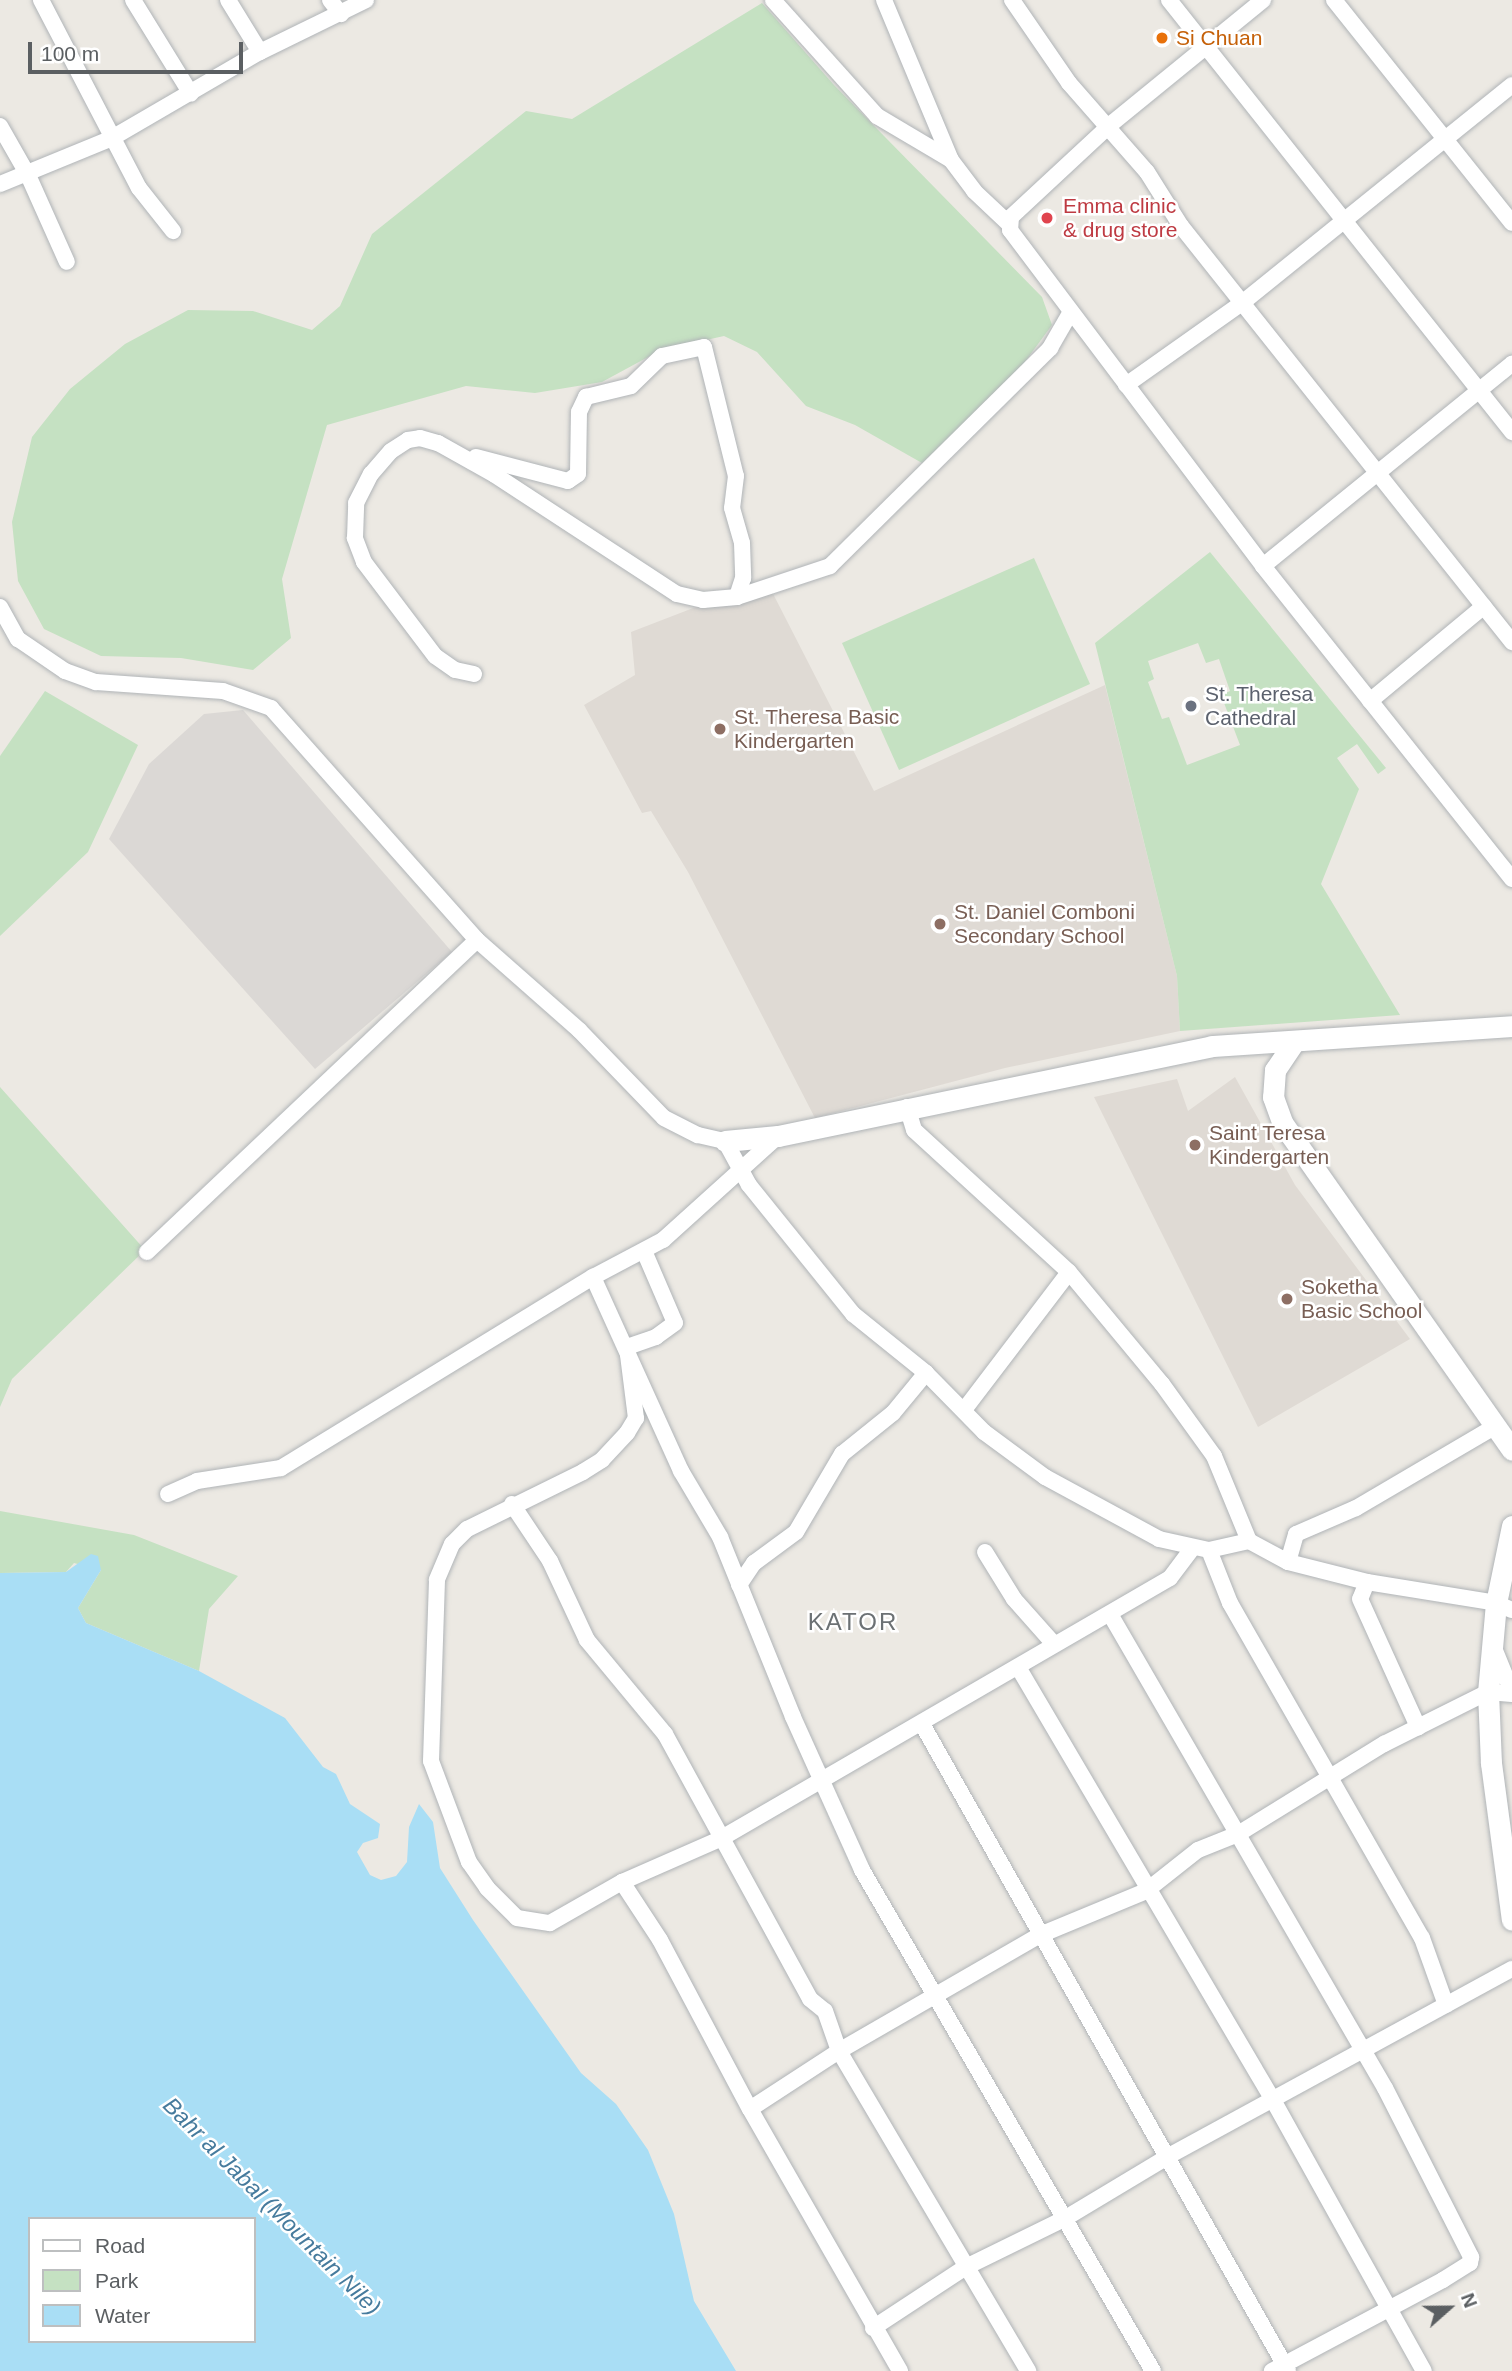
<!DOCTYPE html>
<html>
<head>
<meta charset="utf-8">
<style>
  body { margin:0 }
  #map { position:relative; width:1512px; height:2371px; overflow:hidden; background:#ece9e3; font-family:Arial,sans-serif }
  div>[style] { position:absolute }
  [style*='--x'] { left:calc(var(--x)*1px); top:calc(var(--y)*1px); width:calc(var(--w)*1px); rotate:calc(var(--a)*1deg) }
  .industrial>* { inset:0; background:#dbd8d5 }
  .education>* { inset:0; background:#dfdad4 }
  .green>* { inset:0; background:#c5e1c2 }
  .water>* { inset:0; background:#a9def5 }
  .roads { filter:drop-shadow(0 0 2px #b0b4b7) drop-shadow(0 0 2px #b0b4b7) }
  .minor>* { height:16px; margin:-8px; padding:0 8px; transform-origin:8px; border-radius:8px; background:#fff }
  .tertiary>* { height:21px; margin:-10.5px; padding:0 10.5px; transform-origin:10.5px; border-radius:10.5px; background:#fff }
  .dots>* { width:19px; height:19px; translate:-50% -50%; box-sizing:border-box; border:4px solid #fff; border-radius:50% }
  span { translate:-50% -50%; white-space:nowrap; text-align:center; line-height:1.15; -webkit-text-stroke:5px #fff; paint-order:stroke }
  .food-label { font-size:21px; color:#c56008 }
  .left { translate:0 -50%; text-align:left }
  .health-label { font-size:21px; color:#be3a42 }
  .worship-label { font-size:21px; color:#5b616d }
  .education-label { font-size:21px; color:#785e54 }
  .water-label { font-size:23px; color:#467b9d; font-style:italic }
  .quarter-label { font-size:24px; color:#6c7174; letter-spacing:2px }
  .legend { position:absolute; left:28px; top:2217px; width:228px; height:126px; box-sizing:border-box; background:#fff; border:2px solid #bdbfc0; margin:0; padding:9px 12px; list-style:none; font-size:21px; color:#5b5f62 }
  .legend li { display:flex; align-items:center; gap:14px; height:35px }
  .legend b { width:35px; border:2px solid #bdbfc0 }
  .north { position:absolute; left:1414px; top:2273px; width:70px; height:70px; -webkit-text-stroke:5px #fff; paint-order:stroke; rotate:69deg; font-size:19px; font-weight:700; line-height:28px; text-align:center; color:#5b5f62 }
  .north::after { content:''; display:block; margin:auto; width:24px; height:32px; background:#5b5f62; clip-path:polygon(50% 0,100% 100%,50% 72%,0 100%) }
  .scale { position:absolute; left:28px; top:42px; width:215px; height:32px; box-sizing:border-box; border:4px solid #5b5f62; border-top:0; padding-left:9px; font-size:21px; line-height:24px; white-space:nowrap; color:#5b5f62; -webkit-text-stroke:5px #fff; paint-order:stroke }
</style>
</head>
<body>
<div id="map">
  <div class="industrial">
    <i style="clip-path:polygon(243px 710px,452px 952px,315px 1069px,109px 839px,149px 764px,204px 714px)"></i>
  </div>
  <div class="education">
    <i style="clip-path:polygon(766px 580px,874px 791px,1105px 685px,1177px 976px,1180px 1031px,1005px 1068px,815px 1118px,688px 872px,651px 811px,642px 813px,584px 705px,635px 675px,631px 632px)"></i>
    <i style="clip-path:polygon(1235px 1077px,1295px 1185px,1410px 1339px,1258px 1427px,1094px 1097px,1177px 1079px,1188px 1111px)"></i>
  </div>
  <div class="green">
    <i style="clip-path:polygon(762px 3px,834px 85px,1042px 297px,1052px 325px,1016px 374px,922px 463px,855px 425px,806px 406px,757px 352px,724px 336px,661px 350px,602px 382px,535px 393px,466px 386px,327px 425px,282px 579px,291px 638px,253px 670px,181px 658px,101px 656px,44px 629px,18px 581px,12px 522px,32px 437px,70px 389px,125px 344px,188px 310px,253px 311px,312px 330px,340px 306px,372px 234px,526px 111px,572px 119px)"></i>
    <i style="clip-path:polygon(evenodd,1210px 552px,1386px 768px,1378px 774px,1357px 744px,1337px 758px,1359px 789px,1321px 884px,1400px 1015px,1180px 1031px,1177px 976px,1095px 643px,1210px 552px,1198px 643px,1206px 663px,1219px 659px,1230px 691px,1221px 695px,1240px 745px,1187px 765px,1169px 717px,1162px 719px,1148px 682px,1154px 679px,1148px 661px,1198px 643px)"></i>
    <i style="clip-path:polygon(1034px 558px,1090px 684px,899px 770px,842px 643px)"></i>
    <i style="clip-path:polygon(45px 691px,138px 745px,88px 852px,0 936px,0 756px)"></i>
    <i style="clip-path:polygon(0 1087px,145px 1250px,12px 1379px,0 1407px)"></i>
    <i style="clip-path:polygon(0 1511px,134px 1535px,238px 1576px,209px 1609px,199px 1671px,86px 1623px,78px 1608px,101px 1570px,74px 1563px,66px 1572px,0 1573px)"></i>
  </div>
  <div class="water">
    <i style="clip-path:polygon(evenodd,91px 1554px,98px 1556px,101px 1570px,78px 1608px,86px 1623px,199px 1671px,285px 1718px,323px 1767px,336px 1774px,350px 1804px,380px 1824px,378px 1838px,363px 1843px,357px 1852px,370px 1875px,381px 1880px,396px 1876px,407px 1862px,409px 1827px,419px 1804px,433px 1822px,440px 1868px,473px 1920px,581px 2073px,616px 2104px,648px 2150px,674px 2214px,694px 2301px,736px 2371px,0 2371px,0 1573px,66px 1572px,91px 1554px,30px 2219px,254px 2219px,254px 2341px,30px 2341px,30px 2219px)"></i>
  </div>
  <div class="roads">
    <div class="minor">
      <i style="--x:41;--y:0;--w:212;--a:62.5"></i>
      <i style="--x:139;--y:188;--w:55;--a:51.7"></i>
      <i style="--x:133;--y:0;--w:110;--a:58.3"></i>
      <i style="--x:228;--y:0;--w:61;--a:58.4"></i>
      <i style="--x:330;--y:0;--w:18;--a:52"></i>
      <i style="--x:773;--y:0;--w:156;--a:48.1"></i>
      <i style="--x:877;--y:116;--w:86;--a:30.7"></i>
      <i style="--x:884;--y:0;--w:173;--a:67.3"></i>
      <i style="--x:951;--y:160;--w:39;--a:53"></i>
      <i style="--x:974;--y:191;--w:48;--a:43.3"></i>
      <i style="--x:1012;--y:0;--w:101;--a:55.5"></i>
      <i style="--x:1069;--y:83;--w:118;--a:48.8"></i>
      <i style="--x:1147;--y:172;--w:64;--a:57.8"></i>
      <i style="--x:1181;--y:226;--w:532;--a:51.49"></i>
      <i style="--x:1169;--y:0;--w:552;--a:51.55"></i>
      <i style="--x:1263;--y:0;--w:198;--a:140.8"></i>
      <i style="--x:1110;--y:125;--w:135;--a:137.1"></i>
      <i style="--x:1011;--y:217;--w:13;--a:94"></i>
      <i style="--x:1010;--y:230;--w:421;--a:53"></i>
      <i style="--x:1263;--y:566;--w:400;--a:51.5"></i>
      <i style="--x:1334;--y:0;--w:285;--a:51.4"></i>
      <i style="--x:0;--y:126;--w:56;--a:60.3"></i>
      <i style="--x:28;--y:175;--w:95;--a:65.9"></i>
      <i style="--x:0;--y:184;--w:121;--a:-22.3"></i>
      <i style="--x:112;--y:138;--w:171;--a:-30.2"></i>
      <i style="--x:260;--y:52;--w:118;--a:-26.1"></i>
      <i style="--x:1126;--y:385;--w:142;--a:-35.3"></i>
      <i style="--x:1242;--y:303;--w:347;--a:-38.9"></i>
      <i style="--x:476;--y:457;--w:95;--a:14.6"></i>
      <i style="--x:568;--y:481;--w:12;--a:-35"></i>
      <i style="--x:578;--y:474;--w:62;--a:-89.1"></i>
      <i style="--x:579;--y:412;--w:17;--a:-65"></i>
      <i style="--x:586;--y:397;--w:46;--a:-13.7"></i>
      <i style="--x:631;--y:386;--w:43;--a:-44.1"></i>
      <i style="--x:662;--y:356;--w:43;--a:-12.1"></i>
      <i style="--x:704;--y:347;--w:133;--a:76.1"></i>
      <i style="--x:736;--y:476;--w:32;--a:97"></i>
      <i style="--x:732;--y:508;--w:36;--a:74"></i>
      <i style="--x:742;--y:543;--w:35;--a:88"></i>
      <i style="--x:743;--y:578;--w:20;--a:108"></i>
      <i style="--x:1263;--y:566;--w:321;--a:-39.1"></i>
      <i style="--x:0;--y:607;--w:37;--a:61"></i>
      <i style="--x:18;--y:639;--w:57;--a:34.2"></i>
      <i style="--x:65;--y:671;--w:33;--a:20"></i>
      <i style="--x:96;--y:682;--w:127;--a:4.1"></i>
      <i style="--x:223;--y:691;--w:51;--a:19.5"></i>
      <i style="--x:271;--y:708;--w:310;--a:48.4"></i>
      <i style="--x:477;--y:940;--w:136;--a:41.4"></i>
      <i style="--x:579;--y:1030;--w:122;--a:46"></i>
      <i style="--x:664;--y:1118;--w:38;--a:27"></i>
      <i style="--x:698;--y:1135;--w:28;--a:13"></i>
      <i style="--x:725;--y:1141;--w:50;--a:61.4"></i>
      <i style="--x:749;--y:1185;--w:166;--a:51.1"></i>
      <i style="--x:853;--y:1314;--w:94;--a:38.9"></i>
      <i style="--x:926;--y:1373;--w:83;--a:45.5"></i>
      <i style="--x:984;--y:1432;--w:76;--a:36.4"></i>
      <i style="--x:1045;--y:1477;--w:130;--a:28.5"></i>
      <i style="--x:1159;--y:1539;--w:51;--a:12.4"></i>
      <i style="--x:1209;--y:1550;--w:41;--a:-12.7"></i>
      <i style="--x:1249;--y:1541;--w:44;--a:28.3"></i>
      <i style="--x:1288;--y:1562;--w:81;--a:14.2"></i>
      <i style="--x:1367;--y:1582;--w:131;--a:9.2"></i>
      <i style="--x:1496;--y:1603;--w:17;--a:24"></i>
      <i style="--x:474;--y:674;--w:19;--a:-168"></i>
      <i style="--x:455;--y:670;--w:24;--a:-145"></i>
      <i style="--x:435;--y:656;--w:118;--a:-127.1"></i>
      <i style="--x:364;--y:562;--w:26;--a:-111"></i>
      <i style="--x:355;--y:538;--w:35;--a:-88"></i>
      <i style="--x:356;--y:503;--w:33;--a:-63"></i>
      <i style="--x:371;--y:474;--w:30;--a:-49"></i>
      <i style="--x:391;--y:451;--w:20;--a:-33"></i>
      <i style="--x:408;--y:440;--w:12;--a:-9"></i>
      <i style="--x:420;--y:438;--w:19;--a:16"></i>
      <i style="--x:438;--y:443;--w:65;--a:29.3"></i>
      <i style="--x:495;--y:475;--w:217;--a:33.2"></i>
      <i style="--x:677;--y:594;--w:27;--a:13"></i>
      <i style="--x:703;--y:600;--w:34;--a:-5"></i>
      <i style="--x:737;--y:597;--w:98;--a:-18.4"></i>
      <i style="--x:830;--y:566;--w:310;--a:-44.7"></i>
      <i style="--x:1050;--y:348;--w:39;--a:-60"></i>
      <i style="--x:1370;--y:701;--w:148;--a:-39.8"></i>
      <i style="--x:907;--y:1107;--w:24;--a:73"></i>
      <i style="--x:914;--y:1130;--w:210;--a:42.5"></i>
      <i style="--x:1069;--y:1272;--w:146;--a:50.3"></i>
      <i style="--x:1162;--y:1384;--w:89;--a:54.2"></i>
      <i style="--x:1214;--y:1456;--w:92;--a:67.6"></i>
      <i style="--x:644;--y:1251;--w:78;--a:66.7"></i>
      <i style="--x:675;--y:1323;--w:24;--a:144"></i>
      <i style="--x:656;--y:1337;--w:31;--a:161"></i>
      <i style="--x:627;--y:1347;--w:72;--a:82.8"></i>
      <i style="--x:636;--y:1418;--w:17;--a:121"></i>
      <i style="--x:627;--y:1433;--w:37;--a:133"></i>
      <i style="--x:602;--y:1460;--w:22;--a:148"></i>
      <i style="--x:583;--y:1472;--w:129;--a:153.8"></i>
      <i style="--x:467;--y:1529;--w:21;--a:135"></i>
      <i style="--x:452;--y:1544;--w:39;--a:113"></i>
      <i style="--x:437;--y:1580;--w:181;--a:91.9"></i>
      <i style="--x:431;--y:1761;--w:108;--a:69.4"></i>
      <i style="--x:469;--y:1862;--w:32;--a:55"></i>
      <i style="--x:487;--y:1888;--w:42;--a:45"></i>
      <i style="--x:517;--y:1918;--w:33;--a:9"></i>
      <i style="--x:550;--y:1923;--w:83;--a:-29.7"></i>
      <i style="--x:622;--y:1882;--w:107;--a:-23.7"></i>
      <i style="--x:720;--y:1839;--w:520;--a:-30.11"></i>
      <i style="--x:1170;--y:1578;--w:38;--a:-53"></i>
      <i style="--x:147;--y:1252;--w:454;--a:-43.4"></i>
      <i style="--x:593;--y:1277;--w:213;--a:65.6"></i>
      <i style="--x:681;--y:1471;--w:77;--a:59.4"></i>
      <i style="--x:720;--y:1537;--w:194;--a:67.9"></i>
      <i style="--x:793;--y:1717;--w:168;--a:65.7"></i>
      <i style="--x:862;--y:1870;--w:579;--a:59.85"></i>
      <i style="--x:964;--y:1410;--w:173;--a:-52.7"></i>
      <i style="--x:168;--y:1494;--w:32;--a:-24"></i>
      <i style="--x:197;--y:1481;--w:85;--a:-8.8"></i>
      <i style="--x:281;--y:1468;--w:366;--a:-31.5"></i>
      <i style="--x:593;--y:1277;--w:79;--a:-27.9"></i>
      <i style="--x:663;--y:1240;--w:155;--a:-42.1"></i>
      <i style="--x:512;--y:1504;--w:69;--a:56.3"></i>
      <i style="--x:550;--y:1561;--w:87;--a:64.9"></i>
      <i style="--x:587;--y:1640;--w:122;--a:50.3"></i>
      <i style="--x:665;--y:1734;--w:302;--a:61.3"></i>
      <i style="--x:810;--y:1999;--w:19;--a:39"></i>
      <i style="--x:825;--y:2011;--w:42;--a:70.7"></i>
      <i style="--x:839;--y:2051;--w:372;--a:59.4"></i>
      <i style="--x:1209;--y:1550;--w:57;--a:68.4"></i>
      <i style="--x:1230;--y:1603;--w:386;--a:60.2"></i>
      <i style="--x:1422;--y:1938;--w:71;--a:70.3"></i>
      <i style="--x:985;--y:1552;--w:55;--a:58.3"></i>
      <i style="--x:1014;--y:1599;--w:60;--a:48.4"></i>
      <i style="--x:1288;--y:1562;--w:29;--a:-74"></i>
      <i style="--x:1296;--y:1534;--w:65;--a:-23.4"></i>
      <i style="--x:1356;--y:1508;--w:160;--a:-30.4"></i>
      <i style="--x:1367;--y:1582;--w:18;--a:112"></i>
      <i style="--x:1360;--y:1599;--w:141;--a:65.6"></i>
      <i style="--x:739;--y:1585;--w:27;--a:-56"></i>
      <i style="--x:754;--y:1563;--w:52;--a:-36.4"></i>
      <i style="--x:796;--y:1532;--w:91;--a:-59.5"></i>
      <i style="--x:842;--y:1454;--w:65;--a:-38.8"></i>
      <i style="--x:893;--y:1413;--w:52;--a:-50.5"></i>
      <i style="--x:1110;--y:1614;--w:548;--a:59.88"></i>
      <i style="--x:1385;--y:2088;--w:190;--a:63"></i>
      <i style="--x:1471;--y:2257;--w:6;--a:99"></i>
      <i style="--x:1470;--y:2263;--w:32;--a:148"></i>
      <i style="--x:1443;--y:2280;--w:194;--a:152"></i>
      <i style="--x:1494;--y:1648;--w:48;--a:67.8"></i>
      <i style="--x:1018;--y:1667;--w:503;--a:59.51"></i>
      <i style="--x:1273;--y:2100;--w:310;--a:60.9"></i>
      <i style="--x:922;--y:1724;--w:743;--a:60.5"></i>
      <i style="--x:622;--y:1882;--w:69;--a:56.8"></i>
      <i style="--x:660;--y:1940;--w:191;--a:62"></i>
      <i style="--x:750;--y:2109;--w:302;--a:60.2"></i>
      <i style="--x:750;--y:2109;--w:106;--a:-33.1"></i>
      <i style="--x:839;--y:2051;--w:232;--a:-30"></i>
      <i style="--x:1040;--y:1935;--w:115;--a:-22.5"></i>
      <i style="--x:1146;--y:1891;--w:66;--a:-38.3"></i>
      <i style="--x:1198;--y:1850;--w:43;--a:-21.8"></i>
      <i style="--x:1238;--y:1834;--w:172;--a:-31.7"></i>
      <i style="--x:1384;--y:1744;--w:116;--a:-26.6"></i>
      <i style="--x:1488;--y:1692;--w:24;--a:5"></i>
      <i style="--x:873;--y:2328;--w:111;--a:-33.3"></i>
      <i style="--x:966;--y:2267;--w:109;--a:-26.1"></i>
      <i style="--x:1064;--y:2219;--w:120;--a:-31"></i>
      <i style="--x:1167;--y:2157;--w:393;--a:-28.6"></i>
    </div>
    <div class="tertiary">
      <i style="--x:1294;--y:1042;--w:34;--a:124"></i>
      <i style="--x:1275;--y:1070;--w:27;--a:94"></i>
      <i style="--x:1273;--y:1097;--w:29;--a:70"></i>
      <i style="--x:1283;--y:1124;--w:398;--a:54.9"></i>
      <i style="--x:725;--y:1141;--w:53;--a:-5.4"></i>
      <i style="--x:778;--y:1136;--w:443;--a:-11.7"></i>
      <i style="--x:1212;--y:1046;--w:301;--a:-3.8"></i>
      <i style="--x:1512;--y:1526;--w:79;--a:101.7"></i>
      <i style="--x:1496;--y:1603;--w:89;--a:95.1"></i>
      <i style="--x:1488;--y:1692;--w:71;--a:87.6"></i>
      <i style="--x:1491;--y:1763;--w:158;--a:82.4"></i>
    </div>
  </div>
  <div class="dots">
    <i style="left:1162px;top:38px;background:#e8710a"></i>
    <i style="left:1047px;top:218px;background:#e0444e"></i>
    <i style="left:1191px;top:706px;background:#6b7280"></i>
    <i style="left:720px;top:729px;background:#8d6e63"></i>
    <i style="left:940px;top:924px;background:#8d6e63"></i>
    <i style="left:1195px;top:1145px;background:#8d6e63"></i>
    <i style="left:1287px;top:1299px;background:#8d6e63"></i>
  </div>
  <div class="food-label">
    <span class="left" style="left:1176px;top:38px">Si Chuan</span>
  </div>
  <div class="health-label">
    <span class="left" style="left:1063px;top:218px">Emma clinic<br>&amp; drug store</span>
  </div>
  <div class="worship-label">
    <span class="left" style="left:1205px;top:706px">St. Theresa<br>Cathedral</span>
  </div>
  <div class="education-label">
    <span class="left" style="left:734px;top:729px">St. Theresa Basic<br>Kindergarten</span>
    <span class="left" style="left:954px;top:924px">St. Daniel Comboni<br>Secondary School</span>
    <span class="left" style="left:1209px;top:1145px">Saint Teresa<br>Kindergarten</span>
    <span class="left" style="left:1301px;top:1299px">Soketha<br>Basic School</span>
  </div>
  <div class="water-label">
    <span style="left:272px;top:2206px;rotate:45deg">Bahr al Jabal (Mountain Nile)</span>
  </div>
  <div class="quarter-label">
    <span style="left:853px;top:1622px">KATOR</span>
  </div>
  <ul class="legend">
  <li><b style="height:9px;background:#fff"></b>Road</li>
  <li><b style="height:19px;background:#c5e1c2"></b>Park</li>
  <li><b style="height:19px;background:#a9def5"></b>Water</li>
  </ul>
  <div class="north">N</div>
  <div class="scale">100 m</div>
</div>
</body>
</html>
